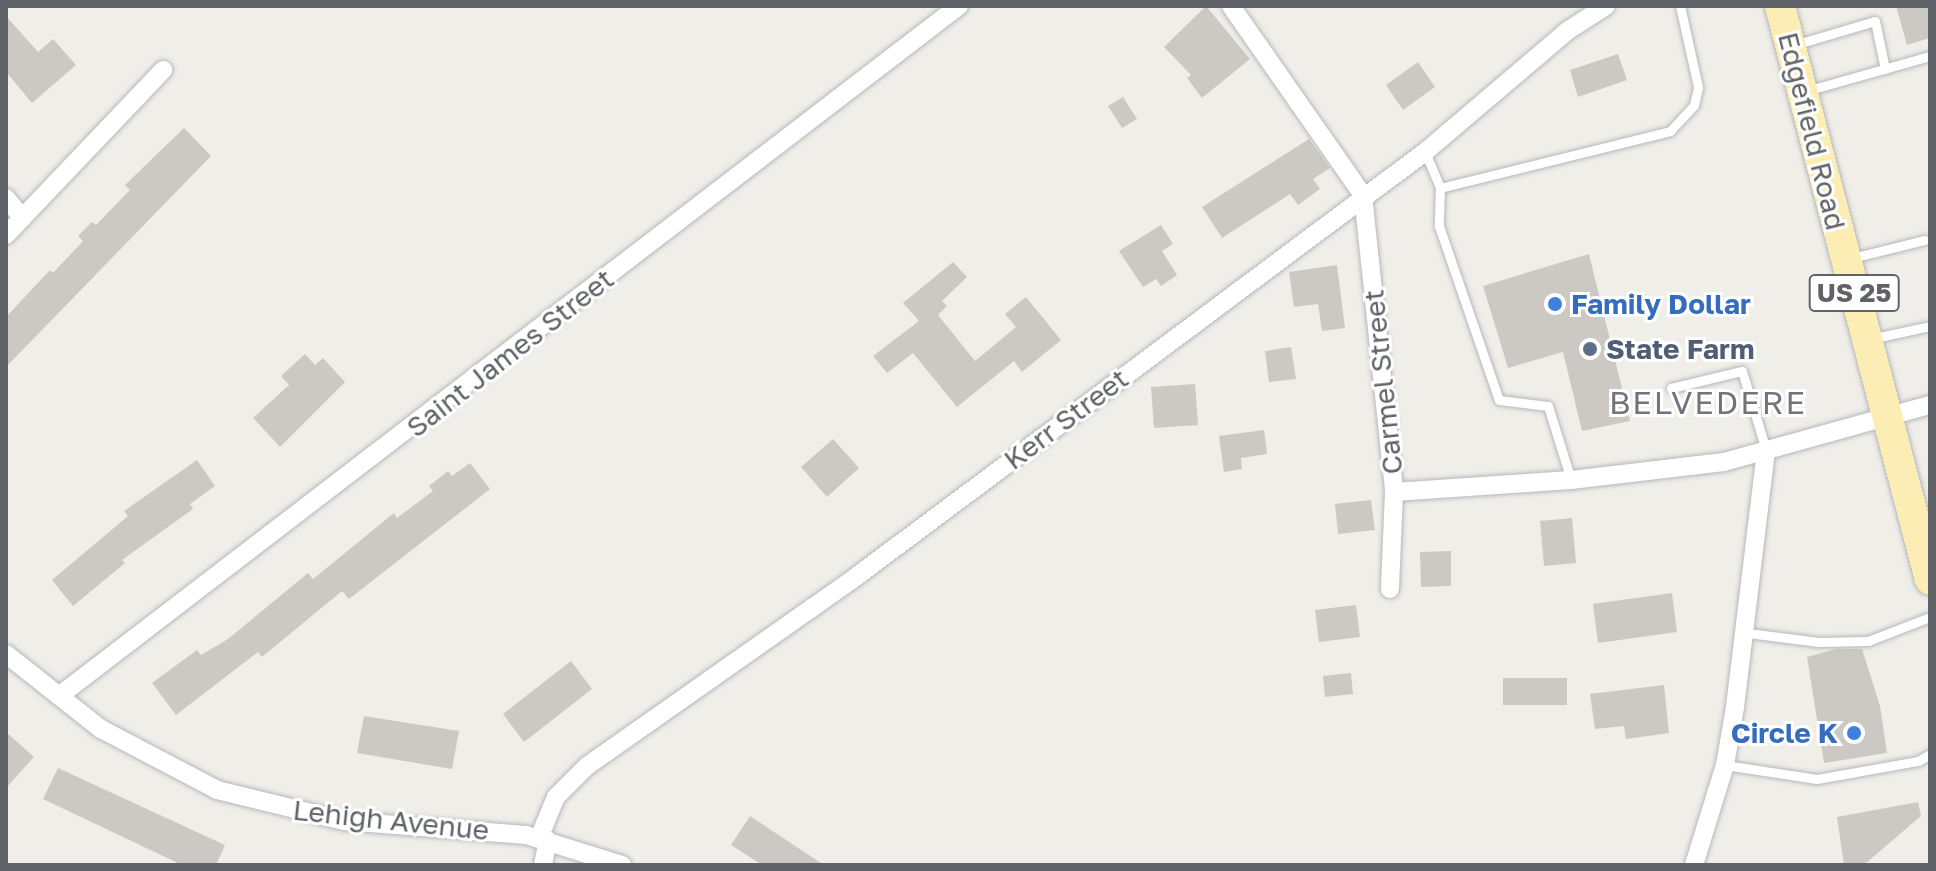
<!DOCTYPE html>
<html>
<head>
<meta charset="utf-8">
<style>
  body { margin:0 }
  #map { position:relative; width:1936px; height:871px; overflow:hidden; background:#f0eee8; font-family:"Golos Text",sans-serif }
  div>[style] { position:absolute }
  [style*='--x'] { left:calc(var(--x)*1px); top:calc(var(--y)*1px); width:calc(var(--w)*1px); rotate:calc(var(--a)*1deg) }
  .building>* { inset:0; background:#ccc9c4 }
  .roads { filter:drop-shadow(0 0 2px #b5b8bc) drop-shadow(0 0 2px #b5b8bc) }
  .service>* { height:9px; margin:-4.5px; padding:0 4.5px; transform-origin:4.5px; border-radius:4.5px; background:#fff }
  .minor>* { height:18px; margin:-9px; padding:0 9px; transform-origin:9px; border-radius:9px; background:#fff }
  .primary>* { height:30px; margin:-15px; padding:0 15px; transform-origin:15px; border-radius:15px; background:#fbedb3 }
  .dots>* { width:22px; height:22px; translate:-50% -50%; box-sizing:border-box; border:4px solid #fff; border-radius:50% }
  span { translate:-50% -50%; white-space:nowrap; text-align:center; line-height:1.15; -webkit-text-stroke:6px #fff; paint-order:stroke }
  .shield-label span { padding:2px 6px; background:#fff; border:2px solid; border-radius:6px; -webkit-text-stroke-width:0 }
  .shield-label { font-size:26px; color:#5f6367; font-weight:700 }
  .street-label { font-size:28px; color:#5f6367 }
  .shop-label { font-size:28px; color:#366cbe; font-weight:700 }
  .left { translate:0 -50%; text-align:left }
  .right { translate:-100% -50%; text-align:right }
  .service-label { font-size:28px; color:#4e5e75; font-weight:700 }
  .quarter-label { font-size:32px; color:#707579; letter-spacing:2px }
  .frame { position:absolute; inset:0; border:8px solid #5f6367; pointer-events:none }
</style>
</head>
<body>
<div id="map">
  <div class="building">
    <i style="clip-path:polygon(1206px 6px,1250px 59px,1202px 98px,1187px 78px,1191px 75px,1164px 47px)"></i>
    <i style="clip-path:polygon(1896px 6px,1930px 6px,1930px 38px,1907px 45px)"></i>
    <i style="clip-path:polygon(6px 16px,38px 52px,53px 39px,76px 65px,32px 103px,6px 72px)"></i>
    <i style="clip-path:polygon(1618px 54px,1627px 80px,1578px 97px,1570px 70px)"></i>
    <i style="clip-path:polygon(1418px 62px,1435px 87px,1403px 110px,1386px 85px)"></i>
    <i style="clip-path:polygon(1123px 97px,1137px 119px,1122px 128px,1108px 106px)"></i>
    <i style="clip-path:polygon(184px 128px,211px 156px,6px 367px,6px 317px,50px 270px,53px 273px,83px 241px,78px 236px,92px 222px,96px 225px,130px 190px,125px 185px)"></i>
    <i style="clip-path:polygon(1309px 139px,1330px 168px,1313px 179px,1320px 189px,1298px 205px,1290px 194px,1222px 238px,1202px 207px)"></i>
    <i style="clip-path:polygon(1161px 225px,1173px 244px,1162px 251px,1177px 275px,1161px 286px,1156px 279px,1143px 287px,1119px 251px)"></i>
    <i style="clip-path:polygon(1589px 254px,1630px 421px,1582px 431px,1563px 352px,1508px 368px,1483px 286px)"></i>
    <i style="clip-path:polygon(953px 262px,967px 277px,942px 301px,947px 306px,938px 315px,975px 361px,1016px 327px,1005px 314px,1026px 297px,1061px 340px,1022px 372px,1014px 361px,957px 407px,913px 353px,887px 373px,873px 356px,919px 321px,903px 303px)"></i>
    <i style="clip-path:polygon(1337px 265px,1345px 328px,1322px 331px,1318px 304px,1294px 307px,1289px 272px)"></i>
    <i style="clip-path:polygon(1291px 347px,1296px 379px,1269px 382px,1265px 351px)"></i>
    <i style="clip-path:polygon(305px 354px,315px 365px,323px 358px,345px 382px,280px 447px,253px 418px,289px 385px,281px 376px)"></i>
    <i style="clip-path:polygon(1195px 384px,1198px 425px,1154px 428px,1151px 387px)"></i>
    <i style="clip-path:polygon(1264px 430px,1267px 454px,1241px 458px,1242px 469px,1224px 472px,1219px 436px)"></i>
    <i style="clip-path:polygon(833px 439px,859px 468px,827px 497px,801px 467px)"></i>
    <i style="clip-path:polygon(197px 460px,215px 486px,190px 504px,193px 509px,122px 560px,125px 563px,73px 606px,52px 580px,128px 516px,124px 511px)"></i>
    <i style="clip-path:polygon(470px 463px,490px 489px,349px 599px,342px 591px,262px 657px,258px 652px,176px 715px,152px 683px,197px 650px,201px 655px,228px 639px,308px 573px,313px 579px,394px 513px,397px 518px,433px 491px,429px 486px,448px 471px,452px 476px)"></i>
    <i style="clip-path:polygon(1371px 500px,1375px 530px,1338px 534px,1335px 504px)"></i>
    <i style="clip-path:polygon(1572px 518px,1576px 563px,1544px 566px,1540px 521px)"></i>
    <i style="clip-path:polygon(1451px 551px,1451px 586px,1421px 587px,1420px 552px)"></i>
    <i style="clip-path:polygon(1672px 593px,1677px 632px,1598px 643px,1593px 604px)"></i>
    <i style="clip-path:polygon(1356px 605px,1360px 637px,1319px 642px,1315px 610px)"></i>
    <i style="clip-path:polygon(1836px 649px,1862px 649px,1880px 706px,1887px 753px,1824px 763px,1807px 657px)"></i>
    <i style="clip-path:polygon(571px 661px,592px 689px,524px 742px,503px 714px)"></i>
    <i style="clip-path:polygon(1351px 673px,1353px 694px,1325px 697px,1323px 676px)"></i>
    <i style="clip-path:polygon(1503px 678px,1567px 678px,1567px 705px,1503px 705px)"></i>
    <i style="clip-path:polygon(1664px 685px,1669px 733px,1626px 739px,1624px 726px,1595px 729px,1590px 694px)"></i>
    <i style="clip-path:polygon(364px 716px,459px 731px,452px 769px,357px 753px)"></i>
    <i style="clip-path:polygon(6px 732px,34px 757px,6px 788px)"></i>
    <i style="clip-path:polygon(58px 768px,225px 845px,216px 865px,182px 865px,43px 799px)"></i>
    <i style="clip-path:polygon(1918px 802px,1921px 816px,1866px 863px,1844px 865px,1837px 817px)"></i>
    <i style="clip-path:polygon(750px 816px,824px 865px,762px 865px,731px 845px)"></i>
  </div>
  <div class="roads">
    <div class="service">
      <i style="--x:1794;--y:45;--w:84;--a:-16.5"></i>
      <i style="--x:1875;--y:21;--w:49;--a:78.2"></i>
      <i style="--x:1806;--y:91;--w:129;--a:-15.8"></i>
      <i style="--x:1425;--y:152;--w:39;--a:67"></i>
      <i style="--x:1440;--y:188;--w:237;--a:-13.9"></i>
      <i style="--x:1670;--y:131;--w:35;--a:-47"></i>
      <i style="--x:1694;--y:105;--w:18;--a:-77"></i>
      <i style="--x:1698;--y:87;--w:83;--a:-102.5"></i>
      <i style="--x:1440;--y:188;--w:38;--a:92"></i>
      <i style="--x:1439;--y:226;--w:184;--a:71"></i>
      <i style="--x:1499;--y:400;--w:49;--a:7"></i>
      <i style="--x:1548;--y:406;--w:77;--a:72.7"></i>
      <i style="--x:1852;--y:258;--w:75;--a:-13.9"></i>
      <i style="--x:1870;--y:339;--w:61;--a:-12.2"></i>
      <i style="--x:1671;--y:388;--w:73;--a:-13.5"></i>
      <i style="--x:1742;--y:371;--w:83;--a:73.1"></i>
      <i style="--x:1748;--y:633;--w:71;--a:7.3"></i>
      <i style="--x:1818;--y:642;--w:50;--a:-1.1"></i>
      <i style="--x:1868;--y:641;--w:66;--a:-21.2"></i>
      <i style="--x:1725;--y:765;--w:93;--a:8.7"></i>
      <i style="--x:1817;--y:779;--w:103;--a:-10.1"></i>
      <i style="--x:1918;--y:761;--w:14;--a:-30"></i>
    </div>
    <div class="minor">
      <i style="--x:1231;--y:6;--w:231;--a:55.1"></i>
      <i style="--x:1363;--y:195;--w:299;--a:84"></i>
      <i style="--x:1394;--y:492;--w:97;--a:92.4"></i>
      <i style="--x:6;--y:198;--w:26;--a:50"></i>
      <i style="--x:6;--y:235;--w:228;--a:-46.4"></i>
      <i style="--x:1394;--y:492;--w:177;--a:-3.9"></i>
      <i style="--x:1571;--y:480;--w:154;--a:-6.7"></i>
      <i style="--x:1724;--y:462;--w:214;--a:-15.5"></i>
      <i style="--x:6;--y:654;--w:121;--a:38.3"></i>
      <i style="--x:101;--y:729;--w:131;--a:27.7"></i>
      <i style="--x:217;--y:790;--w:131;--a:13.7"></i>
      <i style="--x:344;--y:821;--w:183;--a:4.4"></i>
      <i style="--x:526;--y:835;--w:101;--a:17.4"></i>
      <i style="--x:59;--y:696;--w:1134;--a:-37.48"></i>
      <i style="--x:539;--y:838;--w:44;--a:-67.5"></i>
      <i style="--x:556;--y:797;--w:44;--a:-45"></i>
      <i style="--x:587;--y:766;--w:330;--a:-35.1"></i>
      <i style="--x:857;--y:576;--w:709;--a:-36.74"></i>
      <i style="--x:1425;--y:152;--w:187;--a:-40.4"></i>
      <i style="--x:1567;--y:31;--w:46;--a:-32.7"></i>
      <i style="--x:543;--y:865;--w:25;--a:-79"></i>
      <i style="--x:1694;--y:865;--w:105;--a:-72.8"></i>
      <i style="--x:1725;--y:765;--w:59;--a:-80.2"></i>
      <i style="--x:1735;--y:707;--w:259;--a:-83.1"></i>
    </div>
    <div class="primary">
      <i style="--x:1780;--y:6;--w:593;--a:75.35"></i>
    </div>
  </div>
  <div class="dots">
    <i style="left:1555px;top:304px;background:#3f7fe0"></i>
    <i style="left:1590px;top:349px;background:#5c6f8a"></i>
    <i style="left:1854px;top:733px;background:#3f7fe0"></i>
  </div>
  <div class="shield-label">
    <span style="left:1854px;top:293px">US 25</span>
  </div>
  <div class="street-label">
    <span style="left:1812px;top:131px;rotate:76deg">Edgefield Road</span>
    <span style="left:510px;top:353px;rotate:-38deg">Saint James Street</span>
    <span style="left:1383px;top:382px;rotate:-96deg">Carmel Street</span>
    <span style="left:1066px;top:419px;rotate:-37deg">Kerr Street</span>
    <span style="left:391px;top:820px;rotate:6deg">Lehigh Avenue</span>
  </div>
  <div class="shop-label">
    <span class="left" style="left:1571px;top:304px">Family Dollar</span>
    <span class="right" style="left:1838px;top:733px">Circle K</span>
  </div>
  <div class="service-label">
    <span class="left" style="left:1606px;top:349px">State Farm</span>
  </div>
  <div class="quarter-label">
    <span style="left:1708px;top:402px">BELVEDERE</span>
  </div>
  <div class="frame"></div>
</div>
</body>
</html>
